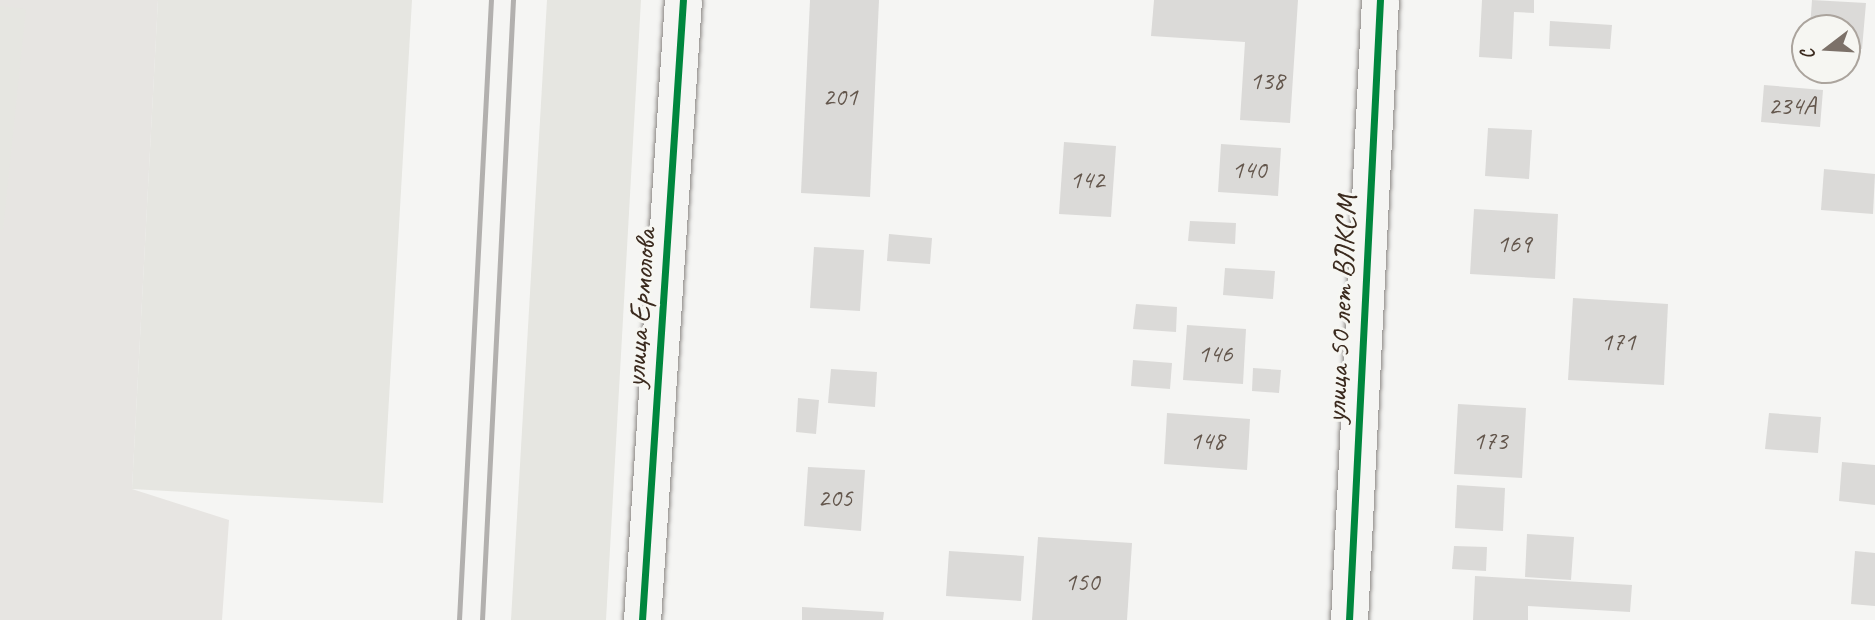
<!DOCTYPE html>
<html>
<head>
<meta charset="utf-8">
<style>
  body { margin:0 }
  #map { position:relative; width:1875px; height:620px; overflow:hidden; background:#f5f5f3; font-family:Caveat,sans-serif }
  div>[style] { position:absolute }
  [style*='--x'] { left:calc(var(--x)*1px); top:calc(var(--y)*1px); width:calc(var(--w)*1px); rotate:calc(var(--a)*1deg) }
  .built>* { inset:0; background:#e7e5e2 }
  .green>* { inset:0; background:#e6e6e1 }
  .building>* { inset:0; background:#dbdad8 }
  .roads { filter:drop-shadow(0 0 2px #8a8683) drop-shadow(0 0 2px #8a8683) }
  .minor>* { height:37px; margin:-18.5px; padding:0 18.5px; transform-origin:18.5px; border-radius:18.5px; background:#f5f5f3 }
  .rail>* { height:5px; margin:-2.5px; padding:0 2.5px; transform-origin:2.5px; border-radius:2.5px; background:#b2b0ae }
  .cycleway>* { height:7px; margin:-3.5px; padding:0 3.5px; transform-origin:3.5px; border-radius:3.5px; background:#00873e }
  span { translate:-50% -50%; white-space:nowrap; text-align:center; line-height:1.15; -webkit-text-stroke:6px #f6f6f2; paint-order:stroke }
  .number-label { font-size:26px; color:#63564c }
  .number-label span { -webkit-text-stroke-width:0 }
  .street-label { font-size:30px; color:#3b2a1e }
  .north { position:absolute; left:1791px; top:14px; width:70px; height:70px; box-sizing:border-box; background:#f6f6f2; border:2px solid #aba49d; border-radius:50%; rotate:253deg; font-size:19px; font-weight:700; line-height:28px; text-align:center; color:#3b2a1e }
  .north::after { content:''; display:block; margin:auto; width:24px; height:32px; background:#7c7169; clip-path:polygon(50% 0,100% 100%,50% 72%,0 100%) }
</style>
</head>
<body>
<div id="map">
  <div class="built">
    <i style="clip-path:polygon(0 0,158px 0,132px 489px,229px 520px,222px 620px,0 620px)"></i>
  </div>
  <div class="green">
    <i style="clip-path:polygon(158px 0,412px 0,383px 503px,132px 489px)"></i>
    <i style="clip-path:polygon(547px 0,641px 0,606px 620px,511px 620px)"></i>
    <i style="clip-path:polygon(0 6px,26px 9px,3px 230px,0 230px)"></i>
  </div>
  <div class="building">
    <i style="clip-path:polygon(810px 0,879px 0,870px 197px,801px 193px)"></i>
    <i style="clip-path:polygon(1154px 0,1298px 0,1290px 123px,1240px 120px,1245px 42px,1151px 36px)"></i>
    <i style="clip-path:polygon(1482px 0,1534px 0,1534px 13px,1514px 12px,1512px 59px,1479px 57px)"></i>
    <i style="clip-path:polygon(1812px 0,1866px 3px,1862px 49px,1847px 47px,1847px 28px,1810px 28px)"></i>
    <i style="clip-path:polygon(1550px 21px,1612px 25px,1610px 49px,1549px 46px)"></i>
    <i style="clip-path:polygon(1764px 85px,1823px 90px,1820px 127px,1761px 122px)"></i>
    <i style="clip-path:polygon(1488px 128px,1532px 130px,1529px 179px,1485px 176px)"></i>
    <i style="clip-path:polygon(1064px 142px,1116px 146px,1111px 217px,1059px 214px)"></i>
    <i style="clip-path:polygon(1221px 144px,1281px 148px,1278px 196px,1218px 192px)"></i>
    <i style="clip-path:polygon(1824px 169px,1875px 174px,1873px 214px,1821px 210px)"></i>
    <i style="clip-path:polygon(1474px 209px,1558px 214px,1555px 279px,1470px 274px)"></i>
    <i style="clip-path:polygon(1190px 221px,1236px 223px,1235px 244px,1188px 241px)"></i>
    <i style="clip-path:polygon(889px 234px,932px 238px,930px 264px,887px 261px)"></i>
    <i style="clip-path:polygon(814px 247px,864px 250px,860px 311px,810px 308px)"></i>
    <i style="clip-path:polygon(1225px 268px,1275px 271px,1273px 299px,1223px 295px)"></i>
    <i style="clip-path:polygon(1573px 298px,1668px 304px,1664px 385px,1568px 380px)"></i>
    <i style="clip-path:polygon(1136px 304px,1177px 307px,1176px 332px,1133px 329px)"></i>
    <i style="clip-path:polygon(1187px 325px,1246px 329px,1243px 384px,1183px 380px)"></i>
    <i style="clip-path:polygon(1133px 360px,1172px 363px,1170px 389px,1131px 386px)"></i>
    <i style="clip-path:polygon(1253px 368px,1281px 370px,1279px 393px,1252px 391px)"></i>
    <i style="clip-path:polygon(831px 369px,877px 372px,875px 407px,828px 403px)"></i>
    <i style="clip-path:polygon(798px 398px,819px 400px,816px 434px,796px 432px)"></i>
    <i style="clip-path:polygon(1458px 404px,1526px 408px,1522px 478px,1454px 474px)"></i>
    <i style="clip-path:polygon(1167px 413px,1250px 419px,1247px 470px,1164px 464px)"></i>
    <i style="clip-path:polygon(1769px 413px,1821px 417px,1818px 453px,1765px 449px)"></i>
    <i style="clip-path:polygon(1842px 462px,1875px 465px,1875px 505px,1839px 501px)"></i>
    <i style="clip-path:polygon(808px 467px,865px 470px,861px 531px,804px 526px)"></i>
    <i style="clip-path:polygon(1457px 485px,1505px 488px,1503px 531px,1455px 528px)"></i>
    <i style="clip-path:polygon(1527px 534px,1574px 537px,1571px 580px,1525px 577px)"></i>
    <i style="clip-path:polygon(1038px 537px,1132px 543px,1127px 620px,1032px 620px)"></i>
    <i style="clip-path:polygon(1454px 546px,1487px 547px,1486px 571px,1452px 569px)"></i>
    <i style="clip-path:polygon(949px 551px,1024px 556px,1021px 601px,946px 596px)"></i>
    <i style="clip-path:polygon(1855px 551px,1875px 553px,1875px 606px,1851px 604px)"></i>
    <i style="clip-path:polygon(1475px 576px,1632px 585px,1630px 612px,1528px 606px,1528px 620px,1473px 620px)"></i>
    <i style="clip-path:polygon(802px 607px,884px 612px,883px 620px,802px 620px)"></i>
  </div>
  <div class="roads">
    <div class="minor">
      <i style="--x:642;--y:620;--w:621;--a:-86.22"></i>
      <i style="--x:1349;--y:620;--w:621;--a:-87.14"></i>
    </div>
  </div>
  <div class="rail">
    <i style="--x:459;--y:620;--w:621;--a:-87.05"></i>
    <i style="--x:482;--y:620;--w:621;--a:-87.14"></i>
  </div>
  <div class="cycleway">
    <i style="--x:642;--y:620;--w:621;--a:-86.22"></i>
    <i style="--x:1349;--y:620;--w:621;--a:-87.14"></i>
  </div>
  <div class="number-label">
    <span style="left:1267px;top:81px">138</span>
    <span style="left:840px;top:97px">201</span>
    <span style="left:1792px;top:106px">234А</span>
    <span style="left:1249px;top:170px">140</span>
    <span style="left:1087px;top:180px">142</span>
    <span style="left:1514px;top:244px">169</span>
    <span style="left:1618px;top:342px">171</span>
    <span style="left:1215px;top:354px">146</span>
    <span style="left:1207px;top:441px">148</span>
    <span style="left:1490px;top:441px">173</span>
    <span style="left:835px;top:498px">205</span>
    <span style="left:1082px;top:582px">150</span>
  </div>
  <div class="street-label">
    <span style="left:640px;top:308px;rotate:-86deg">улица Ермолова</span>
    <span style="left:1341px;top:309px;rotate:-87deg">улица 50 лет ВЛКСМ</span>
  </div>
  <div class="north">С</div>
</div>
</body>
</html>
